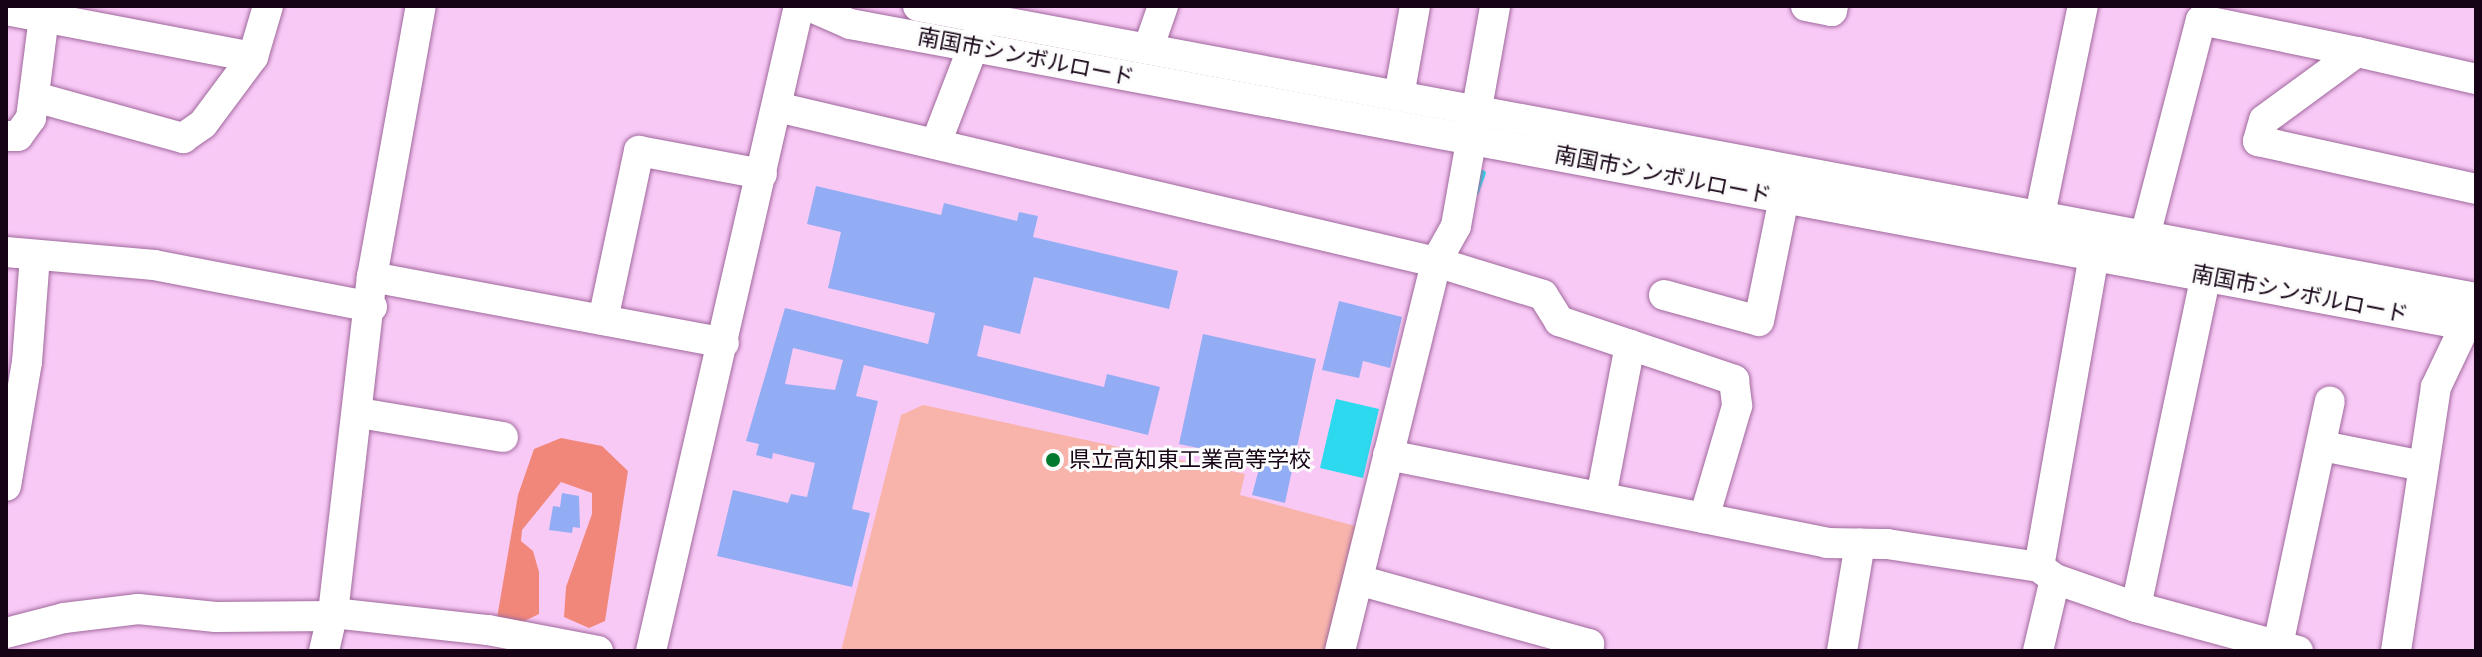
<!DOCTYPE html>
<html>
<head>
<meta charset="utf-8">
<style>
  body { margin:0 }
  #map { position:relative; width:2482px; height:657px; overflow:hidden; background:#f9c9f6; font-family:Poppins,"Noto Sans JP",sans-serif }
  div>[style] { position:absolute }
  [style*='--x'] { left:calc(var(--x)*1px); top:calc(var(--y)*1px); width:calc(var(--w)*1px); rotate:calc(var(--a)*1deg) }
  .green>* { inset:0; background:#f8b4ab }
  .forest>* { inset:0; background:#f1877a }
  .water>* { inset:0; background:#2dd9ee }
  .stream>* { height:6px; margin:-3px; padding:0 3px; transform-origin:3px; border-radius:3px; background:#2dd9ee }
  .building>* { inset:0; background:#92adf3 }
  .roads { filter:drop-shadow(0 0 2px #9f689c) drop-shadow(0 0 2px #9f689c) }
  .minor>* { height:30px; margin:-15px; padding:0 15px; transform-origin:15px; border-radius:15px; background:#fff }
  .dots>* { width:22px; height:22px; translate:-50% -50%; box-sizing:border-box; border:4px solid #fcfcfc; border-radius:50% }
  span { translate:-50% -50%; white-space:nowrap; text-align:center; line-height:1.15; -webkit-text-stroke:6px #fcfcfc; paint-order:stroke }
  .street-label { font-size:22px; color:#160416 }
  .poi-label { font-size:22px; color:#160416 }
  .left { translate:0 -50%; text-align:left }
  .frame { position:absolute; inset:0; border:8px solid #160416; pointer-events:none }
</style>
</head>
<body>
<div id="map">
  <div class="green">
    <i style="clip-path:polygon(923px 405px,1245px 474px,1240px 495px,1359px 527px,1328px 651px,841px 651px,901px 415px)"></i>
  </div>
  <div class="forest">
    <i style="clip-path:polygon(561px 438px,602px 446px,628px 471px,605px 621px,589px 628px,564px 617px,566px 587px,592px 514px,592px 493px,561px 482px,522px 530px,521px 541px,533px 551px,539px 572px,539px 614px,512px 627px,497px 618px,518px 495px,534px 449px)"></i>
  </div>
  <div class="water">
    <i style="clip-path:polygon(1336px 399px,1379px 409px,1363px 478px,1320px 468px)"></i>
  </div>
  <div class="stream">
    <i style="--x:1476;--y:192;--w:20;--a:-70"></i>
  </div>
  <div class="building">
    <i style="clip-path:polygon(evenodd,816px 186px,941px 215px,944px 203px,1017px 221px,1019px 212px,1038px 216px,1033px 237px,1178px 271px,1169px 309px,1034px 277px,1020px 334px,984px 325px,977px 356px,1104px 387px,1107px 374px,1160px 387px,1148px 435px,864px 365px,856px 396px,878px 401px,852px 509px,870px 513px,852px 587px,717px 556px,733px 490px,788px 503px,791px 494px,807px 497px,815px 463px,773px 453px,772px 459px,756px 455px,759px 444px,746px 441px,785px 308px,928px 344px,935px 313px,828px 288px,841px 232px,807px 224px,816px 186px,793px 348px,843px 360px,835px 390px,785px 384px,793px 348px)"></i>
    <i style="clip-path:polygon(1339px 301px,1402px 317px,1390px 368px,1363px 361px,1359px 378px,1322px 370px)"></i>
    <i style="clip-path:polygon(1203px 334px,1316px 359px,1285px 503px,1252px 495px,1261px 461px,1179px 444px)"></i>
    <i style="clip-path:polygon(562px 493px,579px 496px,580px 528px,573px 527px,572px 533px,549px 530px,553px 506px,560px 507px)"></i>
  </div>
  <div class="roads">
    <div class="minor">
      <i style="--x:809;--y:6;--w:45;--a:23.7"></i>
      <i style="--x:850;--y:24;--w:1654;--a:10.56"></i>
      <i style="--x:918;--y:6;--w:1585;--a:10.62"></i>
      <i style="--x:1806;--y:6;--w:26;--a:11"></i>
      <i style="--x:1832;--y:11;--w:5;--a:-79"></i>
      <i style="--x:6;--y:10;--w:251;--a:10.8"></i>
      <i style="--x:1148;--y:49;--w:46;--a:-70.8"></i>
      <i style="--x:2476;--y:79;--w:122;--a:-167.2"></i>
      <i style="--x:2357;--y:52;--w:115;--a:143.8"></i>
      <i style="--x:2264;--y:120;--w:22;--a:106"></i>
      <i style="--x:2258;--y:141;--w:223;--a:12.4"></i>
      <i style="--x:1399;--y:96;--w:91;--a:-79.9"></i>
      <i style="--x:35;--y:97;--w:154;--a:15.5"></i>
      <i style="--x:183;--y:138;--w:24;--a:-35"></i>
      <i style="--x:203;--y:124;--w:84;--a:-53.3"></i>
      <i style="--x:253;--y:57;--w:53;--a:-73.6"></i>
      <i style="--x:777;--y:107;--w:677;--a:13.24"></i>
      <i style="--x:1436;--y:262;--w:112;--a:17.1"></i>
      <i style="--x:1543;--y:295;--w:31;--a:58"></i>
      <i style="--x:1559;--y:321;--w:185;--a:18.6"></i>
      <i style="--x:1734;--y:380;--w:26;--a:83"></i>
      <i style="--x:1737;--y:406;--w:117;--a:106.4"></i>
      <i style="--x:6;--y:136;--w:12;--a:0"></i>
      <i style="--x:18;--y:136;--w:22;--a:-54"></i>
      <i style="--x:31;--y:118;--w:102;--a:-82.7"></i>
      <i style="--x:936;--y:143;--w:122;--a:-68.9"></i>
      <i style="--x:2036;--y:234;--w:233;--a:-78.4"></i>
      <i style="--x:2145;--y:236;--w:223;--a:-75.5"></i>
      <i style="--x:2201;--y:20;--w:159;--a:11.6"></i>
      <i style="--x:6;--y:252;--w:149;--a:5"></i>
      <i style="--x:154;--y:265;--w:222;--a:10.9"></i>
      <i style="--x:372;--y:277;--w:358;--a:10.6"></i>
      <i style="--x:1664;--y:295;--w:98;--a:15.3"></i>
      <i style="--x:1759;--y:321;--w:126;--a:-78.5"></i>
      <i style="--x:603;--y:320;--w:173;--a:-78"></i>
      <i style="--x:639;--y:151;--w:125;--a:10.6"></i>
      <i style="--x:359;--y:413;--w:146;--a:9.5"></i>
      <i style="--x:2322;--y:446;--w:103;--a:11.2"></i>
      <i style="--x:1388;--y:455;--w:448;--a:11.3"></i>
      <i style="--x:1827;--y:543;--w:60;--a:1"></i>
      <i style="--x:1887;--y:544;--w:154;--a:8.6"></i>
      <i style="--x:2039;--y:567;--w:20;--a:37"></i>
      <i style="--x:2055;--y:579;--w:86;--a:19.1"></i>
      <i style="--x:2136;--y:607;--w:168;--a:15.2"></i>
      <i style="--x:6;--y:486;--w:126;--a:-80.4"></i>
      <i style="--x:27;--y:362;--w:107;--a:-85.7"></i>
      <i style="--x:1601;--y:497;--w:155;--a:-79.2"></i>
      <i style="--x:2039;--y:567;--w:316;--a:-80"></i>
      <i style="--x:1358;--y:580;--w:240;--a:15.5"></i>
      <i style="--x:1589;--y:644;--w:7;--a:98"></i>
      <i style="--x:2136;--y:607;--w:338;--a:-78.1"></i>
      <i style="--x:333;--y:613;--w:156;--a:6.3"></i>
      <i style="--x:488;--y:630;--w:112;--a:10.8"></i>
      <i style="--x:6;--y:633;--w:60;--a:-14.5"></i>
      <i style="--x:64;--y:618;--w:75;--a:-6.9"></i>
      <i style="--x:138;--y:609;--w:78;--a:5.9"></i>
      <i style="--x:216;--y:617;--w:116;--a:-0.5"></i>
      <i style="--x:2278;--y:645;--w:249;--a:-78"></i>
      <i style="--x:324;--y:651;--w:39;--a:-77"></i>
      <i style="--x:333;--y:613;--w:338;--a:-83.4"></i>
      <i style="--x:372;--y:277;--w:275;--a:-79.8"></i>
      <i style="--x:651;--y:651;--w:662;--a:-77.08"></i>
      <i style="--x:1340;--y:651;--w:401;--a:-76.1"></i>
      <i style="--x:1436;--y:262;--w:41;--a:-60.9"></i>
      <i style="--x:1456;--y:226;--w:223;--a:-79.9"></i>
      <i style="--x:1842;--y:651;--w:109;--a:-80.5"></i>
      <i style="--x:2038;--y:651;--w:74;--a:-76.7"></i>
      <i style="--x:2396;--y:651;--w:267;--a:-81.4"></i>
      <i style="--x:2436;--y:387;--w:86;--a:-64.6"></i>
    </div>
  </div>
  <div class="dots">
    <i style="left:1053px;top:460px;background:#03792f"></i>
  </div>
  <div class="street-label">
    <span style="left:1026px;top:57px;rotate:11deg">南国市シンボルロード</span>
    <span style="left:1663px;top:175px;rotate:11deg">南国市シンボルロード</span>
    <span style="left:2300px;top:294px;rotate:11deg">南国市シンボルロード</span>
  </div>
  <div class="poi-label">
    <span class="left" style="left:1069px;top:460px">県立高知東工業高等学校</span>
  </div>
  <div class="frame"></div>
</div>
</body>
</html>
